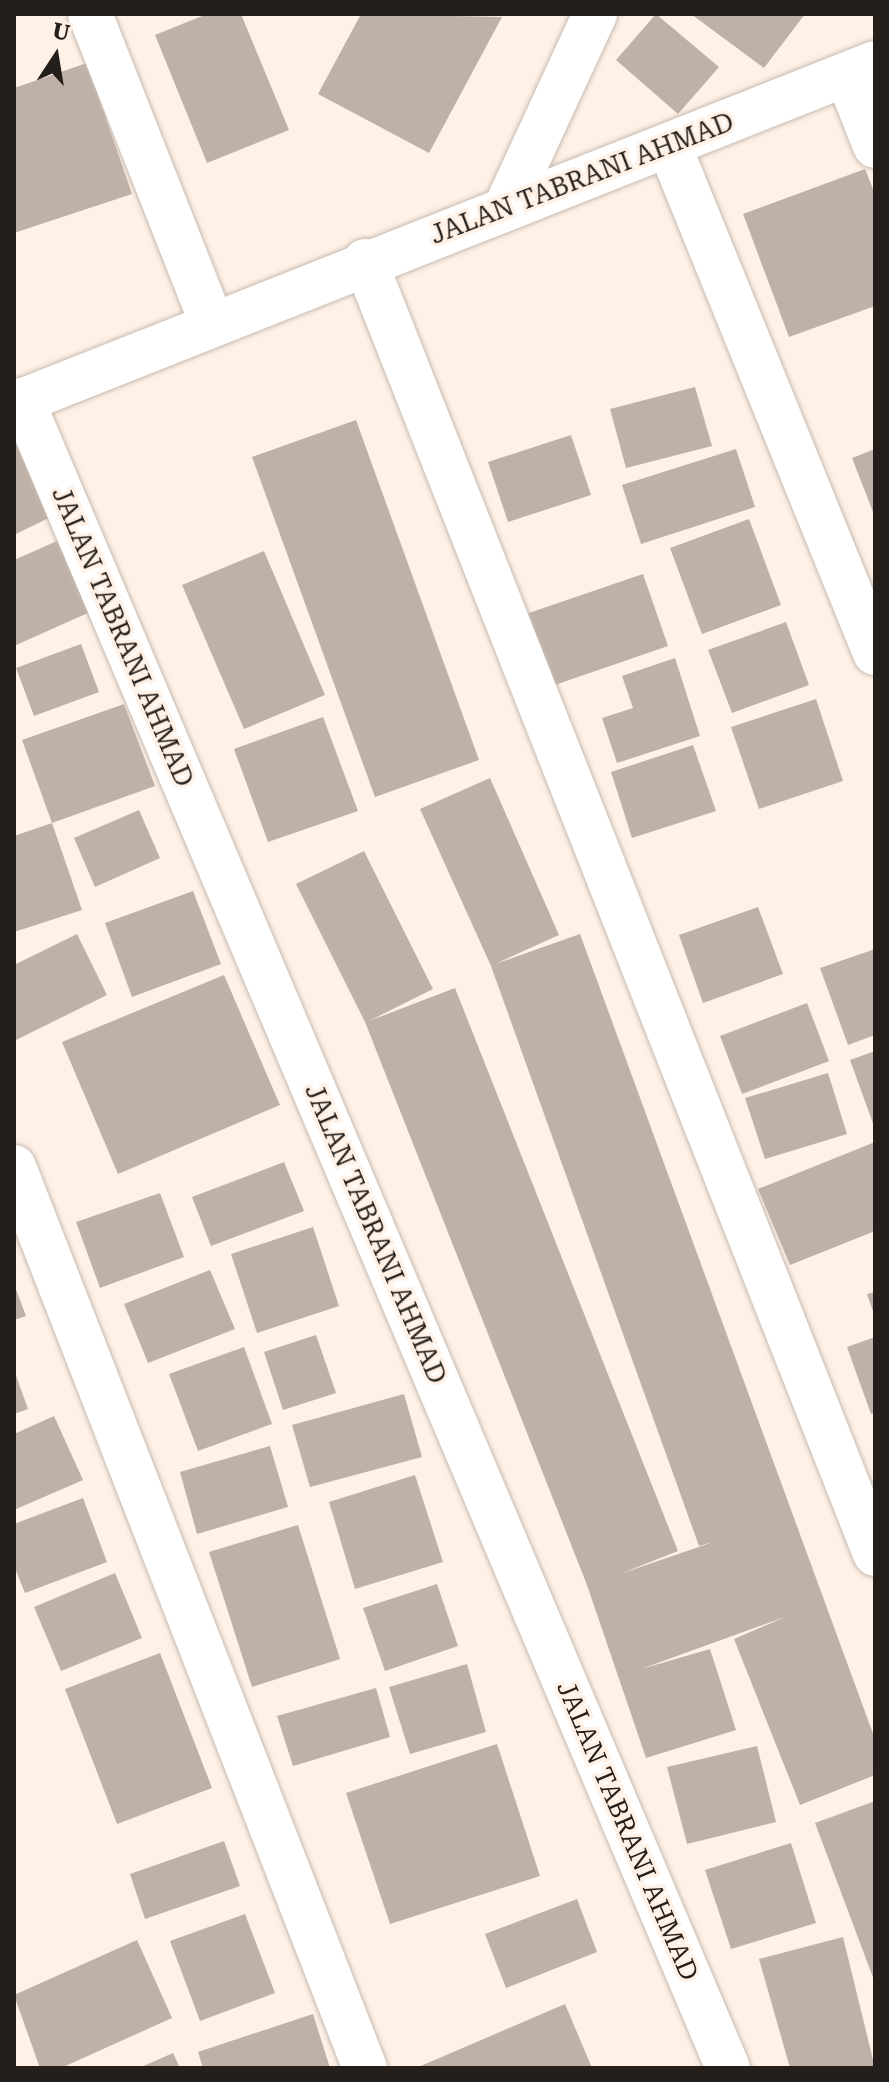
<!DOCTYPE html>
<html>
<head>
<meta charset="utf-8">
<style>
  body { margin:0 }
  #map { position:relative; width:889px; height:2082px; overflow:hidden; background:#fff1e6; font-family:"Roboto Serif",serif }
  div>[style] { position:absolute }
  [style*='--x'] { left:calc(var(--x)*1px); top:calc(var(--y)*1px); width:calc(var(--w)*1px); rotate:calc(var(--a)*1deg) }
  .building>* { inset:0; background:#bfb1a7 }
  .roads { filter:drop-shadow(0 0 2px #c8baaf) drop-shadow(0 0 2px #c8baaf) }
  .minor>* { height:44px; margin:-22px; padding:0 22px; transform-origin:22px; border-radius:22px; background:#fff }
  span { translate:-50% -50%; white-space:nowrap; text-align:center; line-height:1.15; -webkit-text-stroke:7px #fff1e6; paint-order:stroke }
  .street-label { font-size:26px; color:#241f1b }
  .frame { position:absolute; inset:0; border:16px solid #241f1b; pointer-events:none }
  .north { position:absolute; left:16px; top:16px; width:80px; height:80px; -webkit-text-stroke:6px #fff1e6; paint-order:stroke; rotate:12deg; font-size:22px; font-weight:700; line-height:32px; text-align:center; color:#241f1b }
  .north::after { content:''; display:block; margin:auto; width:28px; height:36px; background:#241f1b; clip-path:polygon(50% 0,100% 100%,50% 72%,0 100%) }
</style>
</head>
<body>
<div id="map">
  <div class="building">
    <i style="clip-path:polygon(207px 14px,241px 14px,289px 130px,207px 163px,155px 35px)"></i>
    <i style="clip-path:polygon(361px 14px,502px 17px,429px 153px,318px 94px)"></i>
    <i style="clip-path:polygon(656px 14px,719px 67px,678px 114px,616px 60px)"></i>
    <i style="clip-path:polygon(691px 14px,805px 14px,764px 68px)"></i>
    <i style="clip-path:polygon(87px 63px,132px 194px,14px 233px,14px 88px)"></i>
    <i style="clip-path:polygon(865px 169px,875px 194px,875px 306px,789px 337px,743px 214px)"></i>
    <i style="clip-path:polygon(695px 387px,712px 446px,626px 468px,610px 409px)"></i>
    <i style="clip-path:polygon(356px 420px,479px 760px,375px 797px,252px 457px)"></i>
    <i style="clip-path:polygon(571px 435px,591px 495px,508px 522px,488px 462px)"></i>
    <i style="clip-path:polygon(14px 436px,65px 510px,14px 535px)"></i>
    <i style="clip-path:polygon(736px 449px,755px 507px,641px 544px,622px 485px)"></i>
    <i style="clip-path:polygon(875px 449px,875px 517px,852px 458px)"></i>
    <i style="clip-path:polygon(749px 519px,781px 605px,702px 634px,670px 548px)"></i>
    <i style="clip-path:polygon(57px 541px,90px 612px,14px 646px,14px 560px)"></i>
    <i style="clip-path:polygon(264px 551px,325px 695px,244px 729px,182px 585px)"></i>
    <i style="clip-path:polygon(643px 574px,668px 646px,549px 687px,523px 615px)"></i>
    <i style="clip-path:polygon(786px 622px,809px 685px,732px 713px,708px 650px)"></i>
    <i style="clip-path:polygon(81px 644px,99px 692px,34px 716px,16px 668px)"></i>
    <i style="clip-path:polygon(675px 658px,700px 736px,617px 763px,602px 718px,633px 708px,622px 676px)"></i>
    <i style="clip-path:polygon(816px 699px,843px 781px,759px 809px,731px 727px)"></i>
    <i style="clip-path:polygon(124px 704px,155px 786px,52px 823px,82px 910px,14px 932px,14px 836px,52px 823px,22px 740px)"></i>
    <i style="clip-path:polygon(323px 717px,358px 811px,268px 842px,234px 749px)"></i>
    <i style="clip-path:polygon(693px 745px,716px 811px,632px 838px,611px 772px)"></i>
    <i style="clip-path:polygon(490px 778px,559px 935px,495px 964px,580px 934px,875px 1739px,875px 1775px,800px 1805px,734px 1639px,785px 1617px,641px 1669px,710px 1649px,736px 1730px,646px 1758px,587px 1585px,365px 1022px,296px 884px,364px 851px,433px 989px,369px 1021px,455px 988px,678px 1551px,620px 1574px,716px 1541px,699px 1546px,491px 966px,420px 809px)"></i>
    <i style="clip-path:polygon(139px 810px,160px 858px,95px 887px,74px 838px)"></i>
    <i style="clip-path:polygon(193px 891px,221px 964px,132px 997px,105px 923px)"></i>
    <i style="clip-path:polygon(758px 907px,783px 974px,703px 1003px,679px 935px)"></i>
    <i style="clip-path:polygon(77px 934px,107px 995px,14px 1041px,14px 965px)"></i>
    <i style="clip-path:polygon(875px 949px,875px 1035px,848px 1045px,820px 968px)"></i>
    <i style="clip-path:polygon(224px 975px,280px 1105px,118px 1174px,62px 1042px)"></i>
    <i style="clip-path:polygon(807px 1003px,829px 1061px,742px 1094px,720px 1036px)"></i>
    <i style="clip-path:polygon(875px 1051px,875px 1129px,850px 1060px)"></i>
    <i style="clip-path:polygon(828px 1073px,847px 1134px,765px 1159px,745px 1098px)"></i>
    <i style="clip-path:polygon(875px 1142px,875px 1231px,790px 1265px,758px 1189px)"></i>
    <i style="clip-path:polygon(284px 1162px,304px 1211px,211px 1246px,192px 1197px)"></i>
    <i style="clip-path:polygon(160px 1193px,184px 1257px,100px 1288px,76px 1222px)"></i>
    <i style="clip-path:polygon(313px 1227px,339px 1306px,257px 1333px,231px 1254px)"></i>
    <i style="clip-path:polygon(210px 1270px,235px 1329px,148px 1363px,124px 1304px)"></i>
    <i style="clip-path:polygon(14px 1284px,26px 1316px,14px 1320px)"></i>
    <i style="clip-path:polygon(875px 1292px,875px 1317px,867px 1294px)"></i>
    <i style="clip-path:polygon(316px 1335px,336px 1393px,283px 1410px,264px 1352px)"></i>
    <i style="clip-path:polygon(875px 1337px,875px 1413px,871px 1414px,847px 1347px)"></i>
    <i style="clip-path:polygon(244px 1347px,272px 1424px,198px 1451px,169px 1374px)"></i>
    <i style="clip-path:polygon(14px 1370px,28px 1409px,14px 1414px)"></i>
    <i style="clip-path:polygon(404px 1394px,422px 1457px,310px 1487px,292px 1425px)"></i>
    <i style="clip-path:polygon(54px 1416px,83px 1480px,14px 1510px,14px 1434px)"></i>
    <i style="clip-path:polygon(270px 1446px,288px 1507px,197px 1534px,180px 1472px)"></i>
    <i style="clip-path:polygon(415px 1475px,443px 1562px,355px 1589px,329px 1502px)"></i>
    <i style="clip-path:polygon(83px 1498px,107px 1562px,25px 1593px,14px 1566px,14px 1524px)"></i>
    <i style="clip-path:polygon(298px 1525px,340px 1659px,252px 1687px,209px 1552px)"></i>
    <i style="clip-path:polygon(115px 1573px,142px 1638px,61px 1671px,34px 1607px)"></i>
    <i style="clip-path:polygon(437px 1584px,458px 1646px,385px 1671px,363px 1608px)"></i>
    <i style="clip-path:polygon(160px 1653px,212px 1788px,117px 1824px,65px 1689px)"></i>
    <i style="clip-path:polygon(467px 1664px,486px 1732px,410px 1754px,389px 1687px)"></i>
    <i style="clip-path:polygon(376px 1688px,390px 1737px,293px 1766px,277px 1716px)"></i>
    <i style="clip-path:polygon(497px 1744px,540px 1876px,390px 1924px,346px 1793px)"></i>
    <i style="clip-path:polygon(757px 1746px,776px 1822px,687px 1844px,667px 1767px)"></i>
    <i style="clip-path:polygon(875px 1801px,875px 1983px,815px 1823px)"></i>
    <i style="clip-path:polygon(224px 1841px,240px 1886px,145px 1919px,130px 1874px)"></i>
    <i style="clip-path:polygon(791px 1843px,816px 1923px,731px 1949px,705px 1870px)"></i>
    <i style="clip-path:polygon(577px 1899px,597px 1952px,506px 1988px,485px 1934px)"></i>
    <i style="clip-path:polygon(245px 1914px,275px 1993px,200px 2021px,170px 1941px)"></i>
    <i style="clip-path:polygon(843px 1937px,875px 2068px,790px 2068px,759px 1959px)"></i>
    <i style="clip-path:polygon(137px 1940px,172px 2018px,61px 2068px,40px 2068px,14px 1995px)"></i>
    <i style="clip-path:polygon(565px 2004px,592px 2068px,416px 2068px)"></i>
    <i style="clip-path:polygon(313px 2014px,330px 2068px,203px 2068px,198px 2052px)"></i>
    <i style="clip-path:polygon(173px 2053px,180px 2068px,139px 2068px)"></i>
  </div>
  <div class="roads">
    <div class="minor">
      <i style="--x:90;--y:14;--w:332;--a:68.5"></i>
      <i style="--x:847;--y:75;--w:76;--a:68.5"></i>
      <i style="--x:670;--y:148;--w:545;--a:67.91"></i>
      <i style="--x:505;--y:209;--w:215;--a:-65.2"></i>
      <i style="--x:365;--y:261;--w:1390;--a:68.47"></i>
      <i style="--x:22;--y:400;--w:1811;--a:67.06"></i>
      <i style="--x:14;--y:404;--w:926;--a:-21.61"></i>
      <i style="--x:14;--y:1167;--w:967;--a:68.72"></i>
    </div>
  </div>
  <div class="street-label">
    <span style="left:582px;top:179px;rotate:-21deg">JALAN TABRANI AHMAD</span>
    <span style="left:122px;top:637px;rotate:67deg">JALAN TABRANI AHMAD</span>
    <span style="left:375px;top:1234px;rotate:67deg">JALAN TABRANI AHMAD</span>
    <span style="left:627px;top:1831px;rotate:67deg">JALAN TABRANI AHMAD</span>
  </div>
  <div class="frame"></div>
  <div class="north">U</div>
</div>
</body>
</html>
